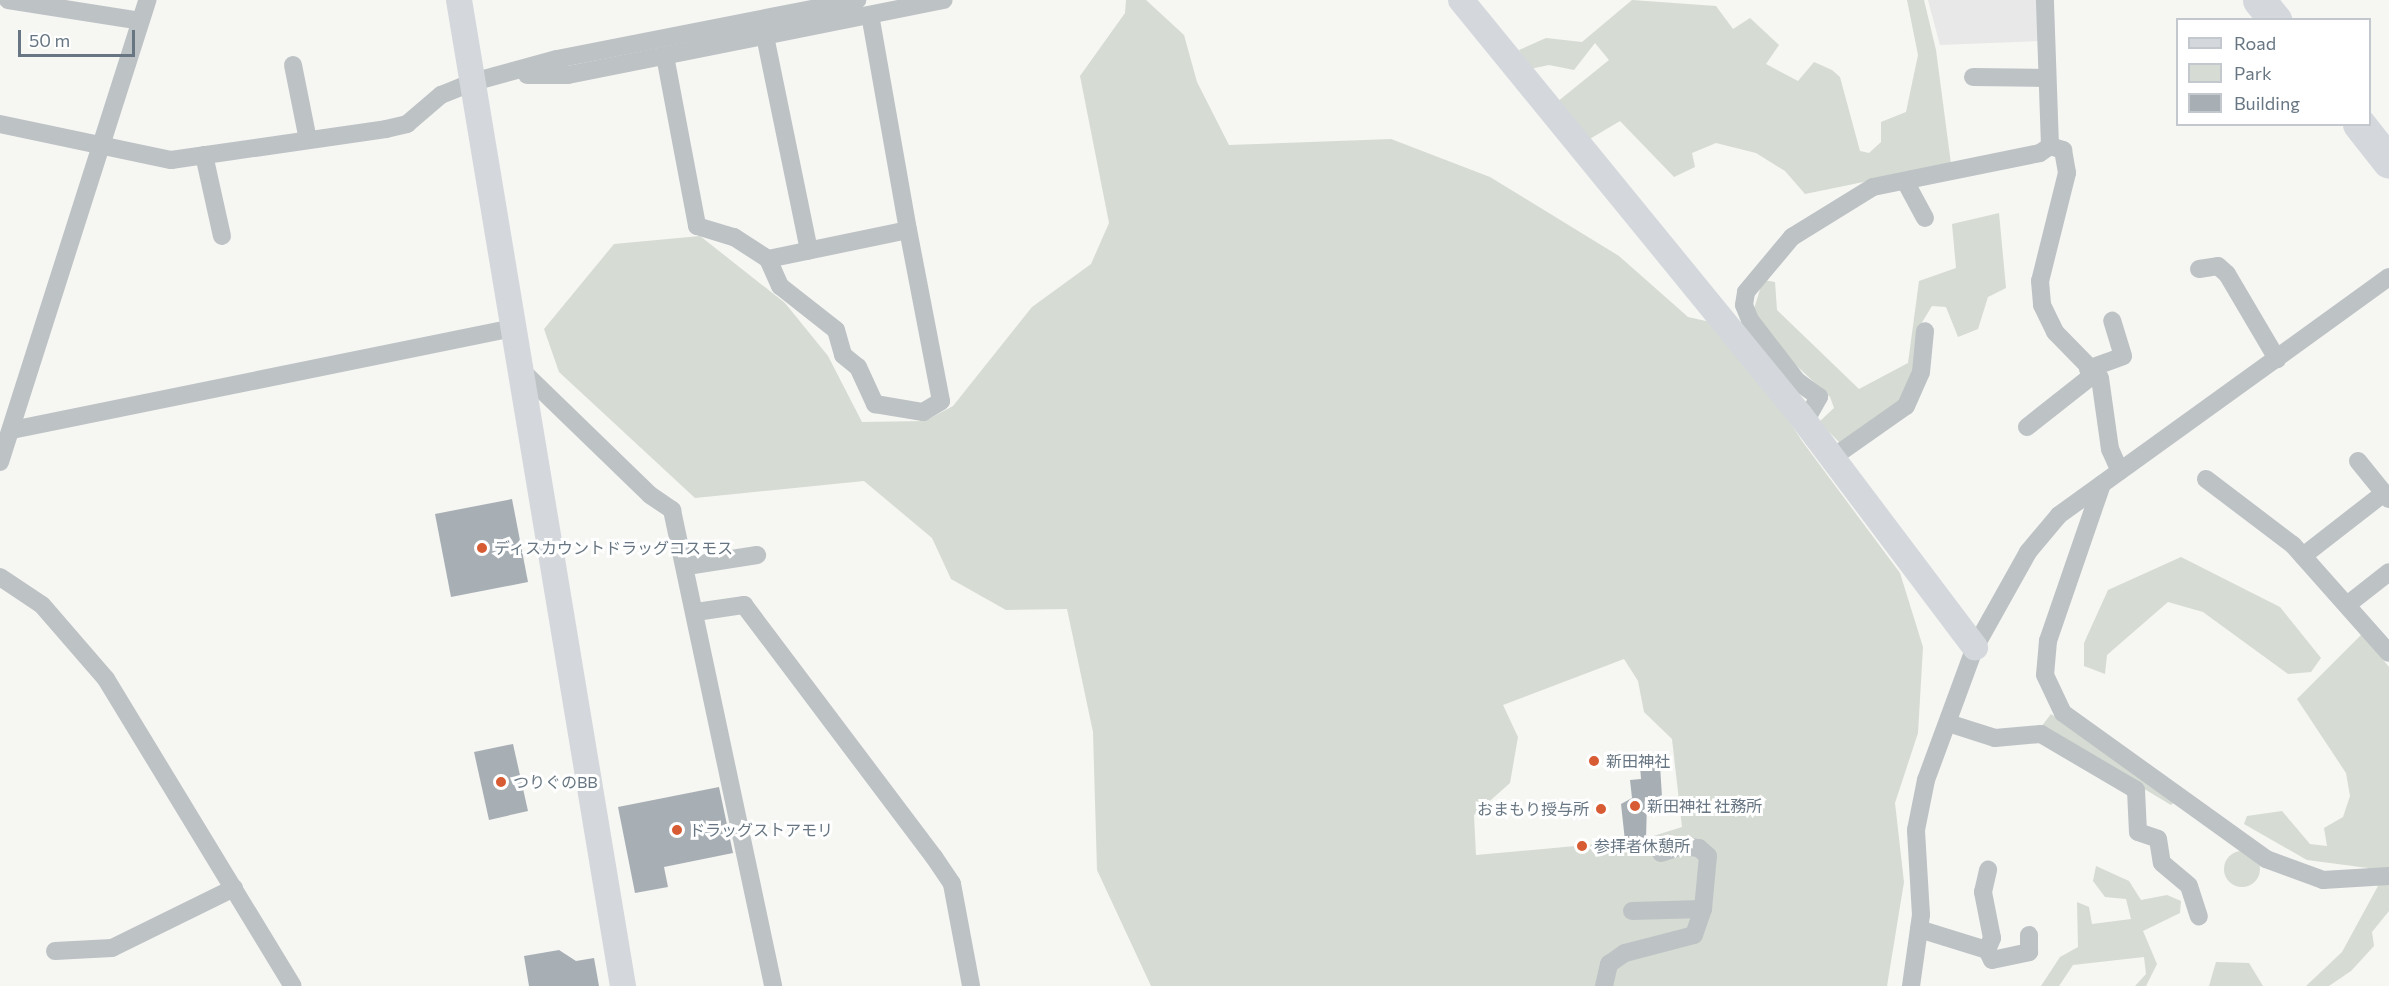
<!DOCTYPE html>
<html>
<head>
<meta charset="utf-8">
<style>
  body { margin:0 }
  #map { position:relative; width:2389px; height:986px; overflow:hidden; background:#f6f6f3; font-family:Commissioner,"Noto Sans JP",sans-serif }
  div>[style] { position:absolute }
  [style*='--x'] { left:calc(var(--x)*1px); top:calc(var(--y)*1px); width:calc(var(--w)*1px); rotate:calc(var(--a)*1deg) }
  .built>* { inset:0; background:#e7e8e7 }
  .green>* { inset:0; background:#d6dbd3 }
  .round { border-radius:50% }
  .building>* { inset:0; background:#a7afb4 }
  .street>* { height:18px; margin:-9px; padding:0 9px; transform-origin:9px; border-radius:9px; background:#bdc2c5 }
  .secondary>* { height:26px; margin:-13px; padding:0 13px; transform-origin:13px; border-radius:13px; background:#d4d8dc }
  .highway>* { height:33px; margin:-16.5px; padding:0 16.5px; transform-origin:16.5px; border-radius:16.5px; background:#d4d8dc }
  .dots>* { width:16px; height:16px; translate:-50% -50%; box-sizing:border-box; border:3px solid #fff; border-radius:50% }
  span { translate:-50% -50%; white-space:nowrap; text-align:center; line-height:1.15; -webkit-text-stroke:6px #fff; paint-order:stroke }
  .poi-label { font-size:16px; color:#677682 }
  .left { translate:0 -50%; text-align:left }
  .right { translate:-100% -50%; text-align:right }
  .legend { position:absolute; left:2176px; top:18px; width:195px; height:108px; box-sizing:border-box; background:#fff; border:2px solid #c2c8cd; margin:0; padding:8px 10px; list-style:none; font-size:18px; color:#677682 }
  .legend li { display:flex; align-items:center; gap:12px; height:30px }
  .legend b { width:30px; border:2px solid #c2c8cd }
  .scale { position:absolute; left:18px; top:30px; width:117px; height:27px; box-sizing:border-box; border:3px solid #677682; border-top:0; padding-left:8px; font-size:18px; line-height:21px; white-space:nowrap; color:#677682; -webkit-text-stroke:4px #fff; paint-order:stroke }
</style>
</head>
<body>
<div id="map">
  <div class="built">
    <i style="clip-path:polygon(1928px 0,2038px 0,2039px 41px,1940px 45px)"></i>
  </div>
  <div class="green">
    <i style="clip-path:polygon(evenodd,1126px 0,1146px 0,1184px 35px,1197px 82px,1229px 145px,1391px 139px,1490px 177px,1619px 256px,1688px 317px,1728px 326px,1802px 441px,1900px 573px,1923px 647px,1918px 733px,1895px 803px,1904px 882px,1887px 986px,1151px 986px,1097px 870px,1093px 732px,1067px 609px,1006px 610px,951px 579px,932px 538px,864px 481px,695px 498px,559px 372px,544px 329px,614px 244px,700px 236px,785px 303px,828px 356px,862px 422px,925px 421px,953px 406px,1032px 307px,1091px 264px,1109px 223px,1080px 76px,1125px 13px,1126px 0,1624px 659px,1638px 681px,1644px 712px,1672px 739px,1682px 827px,1641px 840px,1476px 855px,1474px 815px,1510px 783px,1518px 737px,1503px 705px,1624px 659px)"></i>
    <i style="clip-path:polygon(1632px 0,1716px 6px,1733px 29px,1750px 18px,1779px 45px,1766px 64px,1798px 81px,1814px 62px,1832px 70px,1840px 77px,1860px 151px,1869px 153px,1881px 142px,1881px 122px,1906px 112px,1918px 55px,1907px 0,1924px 0,1936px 50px,1951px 164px,1805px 194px,1785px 171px,1756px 153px,1716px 143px,1692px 153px,1695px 167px,1674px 177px,1620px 121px,1588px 140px,1557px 102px,1609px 60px,1595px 43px,1574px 70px,1549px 65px,1530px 69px,1519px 50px,1546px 38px,1582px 42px)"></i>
    <i style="clip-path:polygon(1999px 213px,2006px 288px,1988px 297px,1978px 329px,1958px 337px,1946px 307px,1932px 306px,1921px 324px,1915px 366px,1900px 402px,1840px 443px,1819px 422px,1834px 408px,1830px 397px,1786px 356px,1753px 312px,1763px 280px,1775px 282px,1777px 310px,1859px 389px,1908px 363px,1919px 281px,1956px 268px,1952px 224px)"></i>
    <i style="clip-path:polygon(2181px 557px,2280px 607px,2321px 658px,2311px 672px,2288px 674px,2203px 612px,2168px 602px,2107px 655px,2105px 674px,2084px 666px,2084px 643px,2108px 590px)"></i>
    <i style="clip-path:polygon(2362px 634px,2389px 667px,2389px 911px,2372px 932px,2374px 946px,2351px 971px,2329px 986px,2306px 986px,2342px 952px,2378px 886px,2368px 868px,2307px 860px,2244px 824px,2247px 816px,2282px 811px,2310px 844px,2327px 846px,2324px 828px,2343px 817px,2350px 796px,2346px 773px,2297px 699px)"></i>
    <i style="clip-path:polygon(2051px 714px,2176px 801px,2171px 805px,2041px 727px)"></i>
    <i class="round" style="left:2224px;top:851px;width:36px;height:36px"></i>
    <i style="clip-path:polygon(2096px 866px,2129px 881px,2141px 900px,2167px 895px,2181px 901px,2180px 913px,2143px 931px,2157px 964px,2146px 986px,2135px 986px,2146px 974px,2144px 957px,2073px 965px,2059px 986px,2041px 986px,2060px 957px,2078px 947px,2077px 902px,2089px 907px,2092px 924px,2131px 919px,2126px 899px,2105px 897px,2093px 881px)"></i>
    <i style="clip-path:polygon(2216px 962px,2249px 963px,2263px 986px,2209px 986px)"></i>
  </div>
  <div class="building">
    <i style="clip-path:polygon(512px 499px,528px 582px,451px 597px,435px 514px)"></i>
    <i style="clip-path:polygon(513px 744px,528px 811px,489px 820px,474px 752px)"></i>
    <i style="clip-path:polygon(1660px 765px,1662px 797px,1647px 802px,1646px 840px,1625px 841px,1621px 804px,1632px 798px,1630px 780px,1641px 779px,1640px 766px)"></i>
    <i style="clip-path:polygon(719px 787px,733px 853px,664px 867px,668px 887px,635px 893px,618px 807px)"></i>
    <i style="clip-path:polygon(559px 950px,576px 961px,594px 958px,599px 986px,529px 986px,524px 956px)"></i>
  </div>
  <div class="street">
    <i style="--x:8;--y:0;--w:134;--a:9"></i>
    <i style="--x:765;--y:36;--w:219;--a:78.4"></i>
    <i style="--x:665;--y:56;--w:173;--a:79.3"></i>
    <i style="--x:697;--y:226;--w:39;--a:17"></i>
    <i style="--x:734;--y:237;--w:40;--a:32.9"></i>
    <i style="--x:768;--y:259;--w:143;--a:-11.7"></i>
    <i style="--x:908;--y:230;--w:218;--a:-100"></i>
    <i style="--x:293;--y:65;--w:76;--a:78.7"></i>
    <i style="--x:527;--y:75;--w:41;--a:0"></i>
    <i style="--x:568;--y:75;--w:383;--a:-11.3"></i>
    <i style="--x:1973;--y:77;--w:74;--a:0.8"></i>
    <i style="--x:0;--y:124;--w:175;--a:11.9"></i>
    <i style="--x:171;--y:160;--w:217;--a:-8.2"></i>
    <i style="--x:386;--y:129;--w:22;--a:-13"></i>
    <i style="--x:407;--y:124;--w:45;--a:-40.5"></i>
    <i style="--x:441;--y:95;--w:35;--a:-22"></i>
    <i style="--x:473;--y:82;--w:87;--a:-15.3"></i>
    <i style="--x:557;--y:59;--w:306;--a:-11.1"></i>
    <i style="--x:2050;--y:146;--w:14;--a:17"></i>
    <i style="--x:2063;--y:150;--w:23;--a:80"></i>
    <i style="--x:2067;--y:173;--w:111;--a:104"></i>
    <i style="--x:2040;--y:281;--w:24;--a:85"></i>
    <i style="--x:2042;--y:305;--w:30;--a:64"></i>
    <i style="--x:2055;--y:332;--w:64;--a:45.6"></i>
    <i style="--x:2100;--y:378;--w:72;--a:82"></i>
    <i style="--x:2110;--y:449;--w:24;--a:66"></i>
    <i style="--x:204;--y:155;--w:83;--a:77.5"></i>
    <i style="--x:1905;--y:181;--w:42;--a:61.6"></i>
    <i style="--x:768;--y:259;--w:30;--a:66"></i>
    <i style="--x:780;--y:286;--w:71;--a:38.2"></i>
    <i style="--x:836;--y:330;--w:26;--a:74"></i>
    <i style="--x:843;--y:355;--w:19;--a:39"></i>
    <i style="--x:858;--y:367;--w:41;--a:65.3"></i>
    <i style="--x:875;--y:404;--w:49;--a:9.5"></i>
    <i style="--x:923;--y:412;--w:21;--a:-31"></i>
    <i style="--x:941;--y:401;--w:174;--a:-100.9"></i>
    <i style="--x:2199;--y:269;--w:19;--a:-9"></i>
    <i style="--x:2218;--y:266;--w:12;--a:42"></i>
    <i style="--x:2227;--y:274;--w:99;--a:59.5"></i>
    <i style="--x:519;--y:368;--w:182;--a:44.1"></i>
    <i style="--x:650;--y:495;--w:27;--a:34"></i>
    <i style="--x:672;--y:510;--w:487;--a:78"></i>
    <i style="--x:2088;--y:369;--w:37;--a:-20"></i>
    <i style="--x:2123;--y:356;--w:37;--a:-107"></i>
    <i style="--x:1805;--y:422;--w:29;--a:-61"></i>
    <i style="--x:1819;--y:397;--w:27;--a:-144"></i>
    <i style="--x:1797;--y:381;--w:77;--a:-127.6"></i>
    <i style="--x:1750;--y:320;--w:16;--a:-112"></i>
    <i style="--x:1744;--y:305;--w:13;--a:-81"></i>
    <i style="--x:1746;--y:292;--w:72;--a:-50.1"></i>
    <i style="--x:1792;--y:237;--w:95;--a:-31.7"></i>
    <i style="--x:1873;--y:187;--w:170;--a:-11.5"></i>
    <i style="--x:2040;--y:153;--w:12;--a:-35"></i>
    <i style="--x:2050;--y:146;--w:146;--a:-92"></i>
    <i style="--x:2027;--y:427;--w:85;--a:-38.3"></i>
    <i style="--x:12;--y:430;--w:511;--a:-11.51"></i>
    <i style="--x:1832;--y:458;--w:90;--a:-35.1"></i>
    <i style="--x:1906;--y:406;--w:37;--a:-66"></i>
    <i style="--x:1921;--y:372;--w:41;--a:-84.4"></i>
    <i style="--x:2358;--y:461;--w:41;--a:50.9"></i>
    <i style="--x:0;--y:462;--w:485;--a:-72.3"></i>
    <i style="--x:2206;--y:479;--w:109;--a:37.2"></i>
    <i style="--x:2293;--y:545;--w:144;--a:48.4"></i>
    <i style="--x:2102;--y:484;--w:166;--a:109"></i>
    <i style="--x:2048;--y:641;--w:34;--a:95"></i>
    <i style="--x:2045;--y:675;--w:42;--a:64.7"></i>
    <i style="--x:2063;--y:713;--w:250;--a:35.7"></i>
    <i style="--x:2266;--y:859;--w:61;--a:20.2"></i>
    <i style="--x:2323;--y:880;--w:66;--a:-3.5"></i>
    <i style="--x:2303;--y:556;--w:103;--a:-37.9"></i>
    <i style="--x:2384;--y:493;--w:8;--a:50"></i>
    <i style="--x:687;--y:566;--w:71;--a:-8.9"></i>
    <i style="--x:0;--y:577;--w:50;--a:33.7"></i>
    <i style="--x:42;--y:605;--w:98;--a:49.1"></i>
    <i style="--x:106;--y:679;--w:359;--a:58.7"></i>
    <i style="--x:2347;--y:605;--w:53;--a:-38.2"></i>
    <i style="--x:696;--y:612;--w:49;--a:-8.3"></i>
    <i style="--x:744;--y:605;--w:316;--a:53"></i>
    <i style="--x:934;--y:857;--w:32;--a:56"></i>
    <i style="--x:952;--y:884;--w:104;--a:79.4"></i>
    <i style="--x:1948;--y:723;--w:49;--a:17.7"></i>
    <i style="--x:1995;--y:738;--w:46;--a:-5"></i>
    <i style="--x:2041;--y:734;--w:110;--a:30.5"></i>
    <i style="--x:2136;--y:790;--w:42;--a:87.3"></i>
    <i style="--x:2138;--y:832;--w:21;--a:19"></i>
    <i style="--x:2158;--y:839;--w:24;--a:81"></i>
    <i style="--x:2162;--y:863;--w:35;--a:40"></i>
    <i style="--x:2189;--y:886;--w:32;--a:72"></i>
    <i style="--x:1661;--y:853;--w:22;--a:-18"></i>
    <i style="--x:1682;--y:846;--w:17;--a:7"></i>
    <i style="--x:1699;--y:848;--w:12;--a:42"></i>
    <i style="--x:1708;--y:856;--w:53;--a:95.4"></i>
    <i style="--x:1919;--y:929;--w:71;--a:17.2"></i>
    <i style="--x:1987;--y:950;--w:11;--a:63"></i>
    <i style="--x:1992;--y:960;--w:38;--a:-12"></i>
    <i style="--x:2029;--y:952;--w:17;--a:-90"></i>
    <i style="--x:1987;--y:950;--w:13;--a:-67"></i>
    <i style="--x:1992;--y:938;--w:47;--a:-101.1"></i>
    <i style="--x:1983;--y:892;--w:23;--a:-77"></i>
    <i style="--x:55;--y:951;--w:57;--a:-3"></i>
    <i style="--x:112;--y:948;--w:136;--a:-26.2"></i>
    <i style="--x:1604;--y:986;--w:23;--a:-77"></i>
    <i style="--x:1609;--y:964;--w:19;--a:-35"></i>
    <i style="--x:1625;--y:953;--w:71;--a:-14.6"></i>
    <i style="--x:1694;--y:935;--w:28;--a:-71"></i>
    <i style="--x:1703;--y:909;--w:71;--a:178.4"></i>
    <i style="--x:1911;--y:986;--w:72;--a:-82"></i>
    <i style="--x:1921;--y:915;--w:85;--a:-93.4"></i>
    <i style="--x:1916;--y:830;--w:51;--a:-78.7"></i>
    <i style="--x:1926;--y:780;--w:142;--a:-69.8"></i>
    <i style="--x:1975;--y:647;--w:109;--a:-60.8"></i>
    <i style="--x:2028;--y:552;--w:48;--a:-50"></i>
    <i style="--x:2059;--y:515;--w:407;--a:-35.8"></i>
  </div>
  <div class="secondary">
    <i style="--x:459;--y:0;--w:1000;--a:80.56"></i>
    <i style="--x:1461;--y:0;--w:536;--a:50.76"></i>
    <i style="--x:1800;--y:415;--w:291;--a:53"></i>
  </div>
  <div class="highway">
    <i style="--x:2259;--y:0;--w:26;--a:51"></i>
    <i style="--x:2359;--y:124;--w:48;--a:51.7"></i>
  </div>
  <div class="dots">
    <i style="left:482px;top:548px;background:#d75b33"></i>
    <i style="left:1594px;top:761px;background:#d75b33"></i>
    <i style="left:501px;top:782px;background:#d75b33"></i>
    <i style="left:1635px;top:806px;background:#d75b33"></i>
    <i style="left:1601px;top:809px;background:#d75b33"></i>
    <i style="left:677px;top:830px;background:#d75b33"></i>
    <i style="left:1582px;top:846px;background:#d75b33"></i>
  </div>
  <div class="poi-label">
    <span class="left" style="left:494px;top:548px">ディスカウントドラッグコスモス</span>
    <span class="left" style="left:1606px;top:761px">新田神社</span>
    <span class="left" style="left:513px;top:782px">つりぐのBB</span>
    <span class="left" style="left:1647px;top:806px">新田神社 社務所</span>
    <span class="right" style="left:1589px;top:809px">おまもり授与所</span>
    <span class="left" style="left:689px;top:830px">ドラッグストアモリ</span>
    <span class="left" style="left:1594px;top:846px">参拝者休憩所</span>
  </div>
  <ul class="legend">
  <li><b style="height:8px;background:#d4d8dc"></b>Road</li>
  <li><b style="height:16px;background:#d6dbd3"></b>Park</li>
  <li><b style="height:16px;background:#a7afb4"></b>Building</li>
  </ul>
  <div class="scale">50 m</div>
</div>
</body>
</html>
